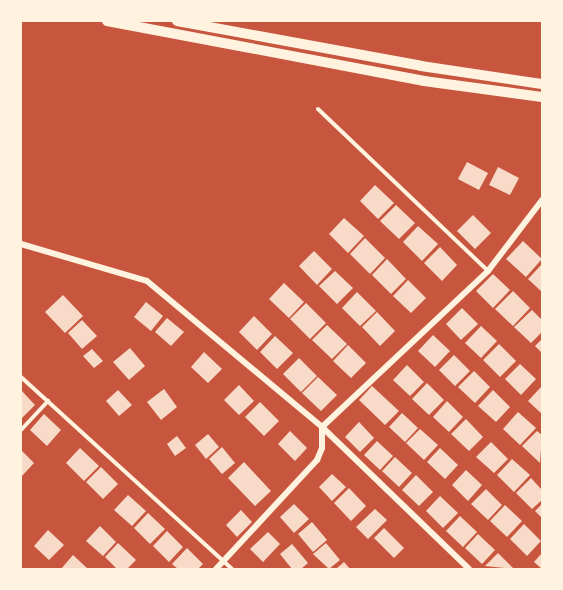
<!DOCTYPE html>
<html>
<head>
<meta charset="utf-8">
<style>
  body { margin:0 }
  #map { position:relative; width:563px; height:590px; overflow:hidden; background:#c8553d; font-family:"Public Sans",sans-serif }
  div>[style] { position:absolute }
  [style*='--x'] { left:calc(var(--x)*1px); top:calc(var(--y)*1px); width:calc(var(--w)*1px); rotate:calc(var(--a)*1deg) }
  .building>* { inset:0; background:#f7dbc8 }
  .service>* { height:4px; margin:-2px; padding:0 2px; transform-origin:2px; border-radius:2px; background:#fff3e0 }
  .minor>* { height:6px; margin:-3px; padding:0 3px; transform-origin:3px; border-radius:3px; background:#fff3e0 }
  .secondary>* { height:10px; margin:-5px; padding:0 5px; transform-origin:5px; border-radius:5px; background:#fff3e0 }
  span { translate:-50% -50%; white-space:nowrap; text-align:center; line-height:1.15; -webkit-text-stroke:4.5px #fff3e0; paint-order:stroke }
  .frame { position:absolute; inset:0; border:22px solid #fff3e0; pointer-events:none }
</style>
</head>
<body>
<div id="map">
  <div class="building">
    <i style="clip-path:polygon(467px 162px,488px 173px,479px 190px,458px 179px)"></i>
    <i style="clip-path:polygon(498px 167px,519px 178px,510px 195px,489px 185px)"></i>
    <i style="clip-path:polygon(375px 185px,394px 203px,378px 219px,360px 201px)"></i>
    <i style="clip-path:polygon(396px 205px,415px 223px,399px 239px,380px 221px)"></i>
    <i style="clip-path:polygon(473px 215px,491px 233px,475px 249px,457px 231px)"></i>
    <i style="clip-path:polygon(344px 218px,364px 236px,348px 253px,329px 234px)"></i>
    <i style="clip-path:polygon(418px 226px,438px 244px,422px 261px,403px 242px)"></i>
    <i style="clip-path:polygon(365px 238px,385px 258px,370px 274px,350px 254px)"></i>
    <i style="clip-path:polygon(523px 241px,542px 259px,526px 277px,506px 259px)"></i>
    <i style="clip-path:polygon(440px 247px,457px 265px,442px 281px,424px 263px)"></i>
    <i style="clip-path:polygon(314px 251px,332px 269px,317px 285px,299px 266px)"></i>
    <i style="clip-path:polygon(387px 259px,406px 279px,391px 294px,372px 275px)"></i>
    <i style="clip-path:polygon(542px 264px,542px 292px,528px 279px)"></i>
    <i style="clip-path:polygon(335px 271px,353px 288px,337px 304px,319px 286px)"></i>
    <i style="clip-path:polygon(493px 274px,510px 290px,493px 308px,476px 291px)"></i>
    <i style="clip-path:polygon(408px 280px,426px 298px,411px 313px,393px 296px)"></i>
    <i style="clip-path:polygon(284px 283px,304px 302px,289px 318px,269px 299px)"></i>
    <i style="clip-path:polygon(513px 291px,530px 308px,513px 326px,495px 309px)"></i>
    <i style="clip-path:polygon(357px 292px,376px 311px,360px 326px,342px 308px)"></i>
    <i style="clip-path:polygon(63px 295px,83px 316px,65px 333px,45px 312px)"></i>
    <i style="clip-path:polygon(146px 302px,163px 316px,151px 331px,134px 317px)"></i>
    <i style="clip-path:polygon(306px 303px,326px 323px,310px 339px,290px 319px)"></i>
    <i style="clip-path:polygon(462px 308px,478px 324px,461px 340px,446px 324px)"></i>
    <i style="clip-path:polygon(532px 310px,542px 320px,542px 332px,531px 343px,514px 327px)"></i>
    <i style="clip-path:polygon(377px 312px,395px 331px,380px 346px,362px 327px)"></i>
    <i style="clip-path:polygon(254px 316px,272px 334px,257px 350px,239px 332px)"></i>
    <i style="clip-path:polygon(167px 318px,184px 332px,171px 346px,155px 332px)"></i>
    <i style="clip-path:polygon(82px 320px,97px 336px,82px 349px,68px 333px)"></i>
    <i style="clip-path:polygon(327px 325px,347px 344px,332px 359px,312px 340px)"></i>
    <i style="clip-path:polygon(481px 326px,497px 341px,481px 358px,465px 343px)"></i>
    <i style="clip-path:polygon(433px 335px,450px 351px,435px 367px,418px 351px)"></i>
    <i style="clip-path:polygon(275px 336px,293px 353px,277px 369px,260px 352px)"></i>
    <i style="clip-path:polygon(542px 339px,542px 353px,535px 346px)"></i>
    <i style="clip-path:polygon(499px 344px,516px 361px,500px 377px,483px 360px)"></i>
    <i style="clip-path:polygon(348px 345px,366px 363px,351px 378px,333px 361px)"></i>
    <i style="clip-path:polygon(130px 348px,145px 366px,129px 380px,113px 362px)"></i>
    <i style="clip-path:polygon(92px 349px,103px 361px,94px 368px,83px 356px)"></i>
    <i style="clip-path:polygon(204px 352px,222px 369px,208px 383px,191px 367px)"></i>
    <i style="clip-path:polygon(454px 355px,470px 371px,455px 386px,439px 370px)"></i>
    <i style="clip-path:polygon(299px 358px,317px 376px,301px 392px,283px 374px)"></i>
    <i style="clip-path:polygon(520px 364px,536px 379px,521px 395px,505px 379px)"></i>
    <i style="clip-path:polygon(407px 365px,424px 382px,410px 396px,393px 380px)"></i>
    <i style="clip-path:polygon(474px 371px,490px 387px,475px 403px,458px 387px)"></i>
    <i style="clip-path:polygon(318px 377px,337px 395px,321px 411px,302px 393px)"></i>
    <i style="clip-path:polygon(427px 383px,444px 400px,429px 415px,412px 399px)"></i>
    <i style="clip-path:polygon(239px 385px,254px 401px,239px 415px,224px 400px)"></i>
    <i style="clip-path:polygon(372px 386px,399px 411px,385px 425px,359px 400px)"></i>
    <i style="clip-path:polygon(542px 386px,542px 414px,528px 401px)"></i>
    <i style="clip-path:polygon(164px 389px,177px 407px,161px 420px,147px 402px)"></i>
    <i style="clip-path:polygon(21px 390px,35px 405px,21px 419px)"></i>
    <i style="clip-path:polygon(118px 390px,132px 405px,119px 416px,106px 401px)"></i>
    <i style="clip-path:polygon(493px 390px,510px 407px,496px 422px,478px 406px)"></i>
    <i style="clip-path:polygon(447px 401px,463px 417px,449px 432px,433px 417px)"></i>
    <i style="clip-path:polygon(260px 402px,279px 421px,264px 436px,245px 417px)"></i>
    <i style="clip-path:polygon(518px 412px,536px 428px,520px 445px,503px 429px)"></i>
    <i style="clip-path:polygon(402px 413px,418px 428px,405px 442px,389px 427px)"></i>
    <i style="clip-path:polygon(44px 414px,61px 430px,47px 446px,30px 430px)"></i>
    <i style="clip-path:polygon(466px 419px,483px 437px,469px 451px,451px 434px)"></i>
    <i style="clip-path:polygon(359px 422px,374px 438px,360px 452px,345px 437px)"></i>
    <i style="clip-path:polygon(420px 429px,438px 445px,424px 460px,406px 443px)"></i>
    <i style="clip-path:polygon(290px 431px,307px 448px,295px 461px,278px 444px)"></i>
    <i style="clip-path:polygon(537px 431px,542px 435px,540px 463px,522px 446px)"></i>
    <i style="clip-path:polygon(208px 434px,219px 447px,206px 459px,195px 445px)"></i>
    <i style="clip-path:polygon(177px 436px,186px 448px,175px 456px,167px 444px)"></i>
    <i style="clip-path:polygon(377px 441px,393px 456px,380px 470px,364px 455px)"></i>
    <i style="clip-path:polygon(491px 442px,508px 459px,494px 473px,476px 457px)"></i>
    <i style="clip-path:polygon(222px 447px,235px 463px,222px 474px,209px 459px)"></i>
    <i style="clip-path:polygon(80px 448px,99px 466px,84px 481px,66px 463px)"></i>
    <i style="clip-path:polygon(440px 448px,458px 465px,445px 479px,427px 462px)"></i>
    <i style="clip-path:polygon(21px 450px,34px 463px,21px 477px)"></i>
    <i style="clip-path:polygon(395px 457px,412px 473px,399px 487px,382px 471px)"></i>
    <i style="clip-path:polygon(512px 459px,530px 475px,514px 492px,497px 475px)"></i>
    <i style="clip-path:polygon(244px 462px,271px 491px,255px 506px,228px 478px)"></i>
    <i style="clip-path:polygon(101px 467px,118px 484px,103px 499px,86px 482px)"></i>
    <i style="clip-path:polygon(466px 470px,482px 485px,468px 501px,452px 485px)"></i>
    <i style="clip-path:polygon(332px 474px,346px 487px,332px 501px,319px 487px)"></i>
    <i style="clip-path:polygon(416px 475px,433px 492px,419px 506px,402px 490px)"></i>
    <i style="clip-path:polygon(531px 478px,542px 490px,542px 500px,532px 509px,516px 493px)"></i>
    <i style="clip-path:polygon(349px 488px,366px 506px,351px 521px,334px 503px)"></i>
    <i style="clip-path:polygon(486px 489px,502px 505px,488px 520px,471px 504px)"></i>
    <i style="clip-path:polygon(128px 495px,146px 511px,132px 526px,114px 510px)"></i>
    <i style="clip-path:polygon(440px 496px,458px 513px,443px 528px,426px 511px)"></i>
    <i style="clip-path:polygon(294px 504px,309px 519px,294px 533px,280px 517px)"></i>
    <i style="clip-path:polygon(542px 504px,542px 518px,535px 511px)"></i>
    <i style="clip-path:polygon(505px 505px,522px 521px,507px 537px,490px 521px)"></i>
    <i style="clip-path:polygon(375px 509px,387px 520px,368px 539px,356px 527px)"></i>
    <i style="clip-path:polygon(241px 510px,252px 522px,237px 537px,226px 525px)"></i>
    <i style="clip-path:polygon(148px 513px,165px 529px,150px 544px,134px 528px)"></i>
    <i style="clip-path:polygon(460px 516px,477px 532px,463px 547px,446px 531px)"></i>
    <i style="clip-path:polygon(312px 522px,327px 540px,313px 552px,298px 534px)"></i>
    <i style="clip-path:polygon(524px 524px,541px 541px,527px 556px,510px 539px)"></i>
    <i style="clip-path:polygon(100px 526px,116px 542px,103px 556px,86px 541px)"></i>
    <i style="clip-path:polygon(384px 528px,404px 548px,394px 558px,374px 538px)"></i>
    <i style="clip-path:polygon(48px 530px,64px 545px,49px 560px,34px 546px)"></i>
    <i style="clip-path:polygon(167px 531px,183px 547px,169px 562px,153px 546px)"></i>
    <i style="clip-path:polygon(268px 532px,280px 544px,263px 562px,250px 549px)"></i>
    <i style="clip-path:polygon(478px 534px,495px 550px,482px 564px,465px 548px)"></i>
    <i style="clip-path:polygon(118px 543px,136px 560px,127px 569px,117px 569px,105px 557px)"></i>
    <i style="clip-path:polygon(326px 543px,340px 560px,329px 569px,313px 554px)"></i>
    <i style="clip-path:polygon(292px 544px,308px 563px,301px 569px,292px 569px,280px 554px)"></i>
    <i style="clip-path:polygon(187px 548px,203px 564px,198px 569px,178px 569px,172px 564px)"></i>
    <i style="clip-path:polygon(498px 553px,514px 569px,485px 566px)"></i>
    <i style="clip-path:polygon(542px 553px,542px 569px,534px 562px)"></i>
    <i style="clip-path:polygon(73px 555px,88px 569px,61px 569px)"></i>
    <i style="clip-path:polygon(344px 562px,350px 569px,336px 569px)"></i>
  </div>
  <div class="service">
    <i style="--x:318;--y:109;--w:235;--a:43.6"></i>
    <i style="--x:21;--y:377;--w:285;--a:42.3"></i>
    <i style="--x:21;--y:430;--w:40;--a:-47"></i>
  </div>
  <div class="minor">
    <i style="--x:21;--y:244;--w:131;--a:16.4"></i>
    <i style="--x:147;--y:281;--w:228;--a:39.8"></i>
    <i style="--x:322;--y:427;--w:204;--a:44"></i>
    <i style="--x:216;--y:569;--w:149;--a:-47.2"></i>
    <i style="--x:317;--y:460;--w:13;--a:-67"></i>
    <i style="--x:322;--y:448;--w:21;--a:-90"></i>
    <i style="--x:322;--y:427;--w:228;--a:-43.2"></i>
    <i style="--x:488;--y:271;--w:89;--a:-52.7"></i>
  </div>
  <div class="secondary">
    <i style="--x:107;--y:21;--w:323;--a:10.7"></i>
    <i style="--x:424;--y:81;--w:119;--a:7.7"></i>
    <i style="--x:177;--y:21;--w:248;--a:10.4"></i>
    <i style="--x:421;--y:66;--w:122;--a:8.5"></i>
  </div>
  <div class="frame"></div>
</div>
</body>
</html>
